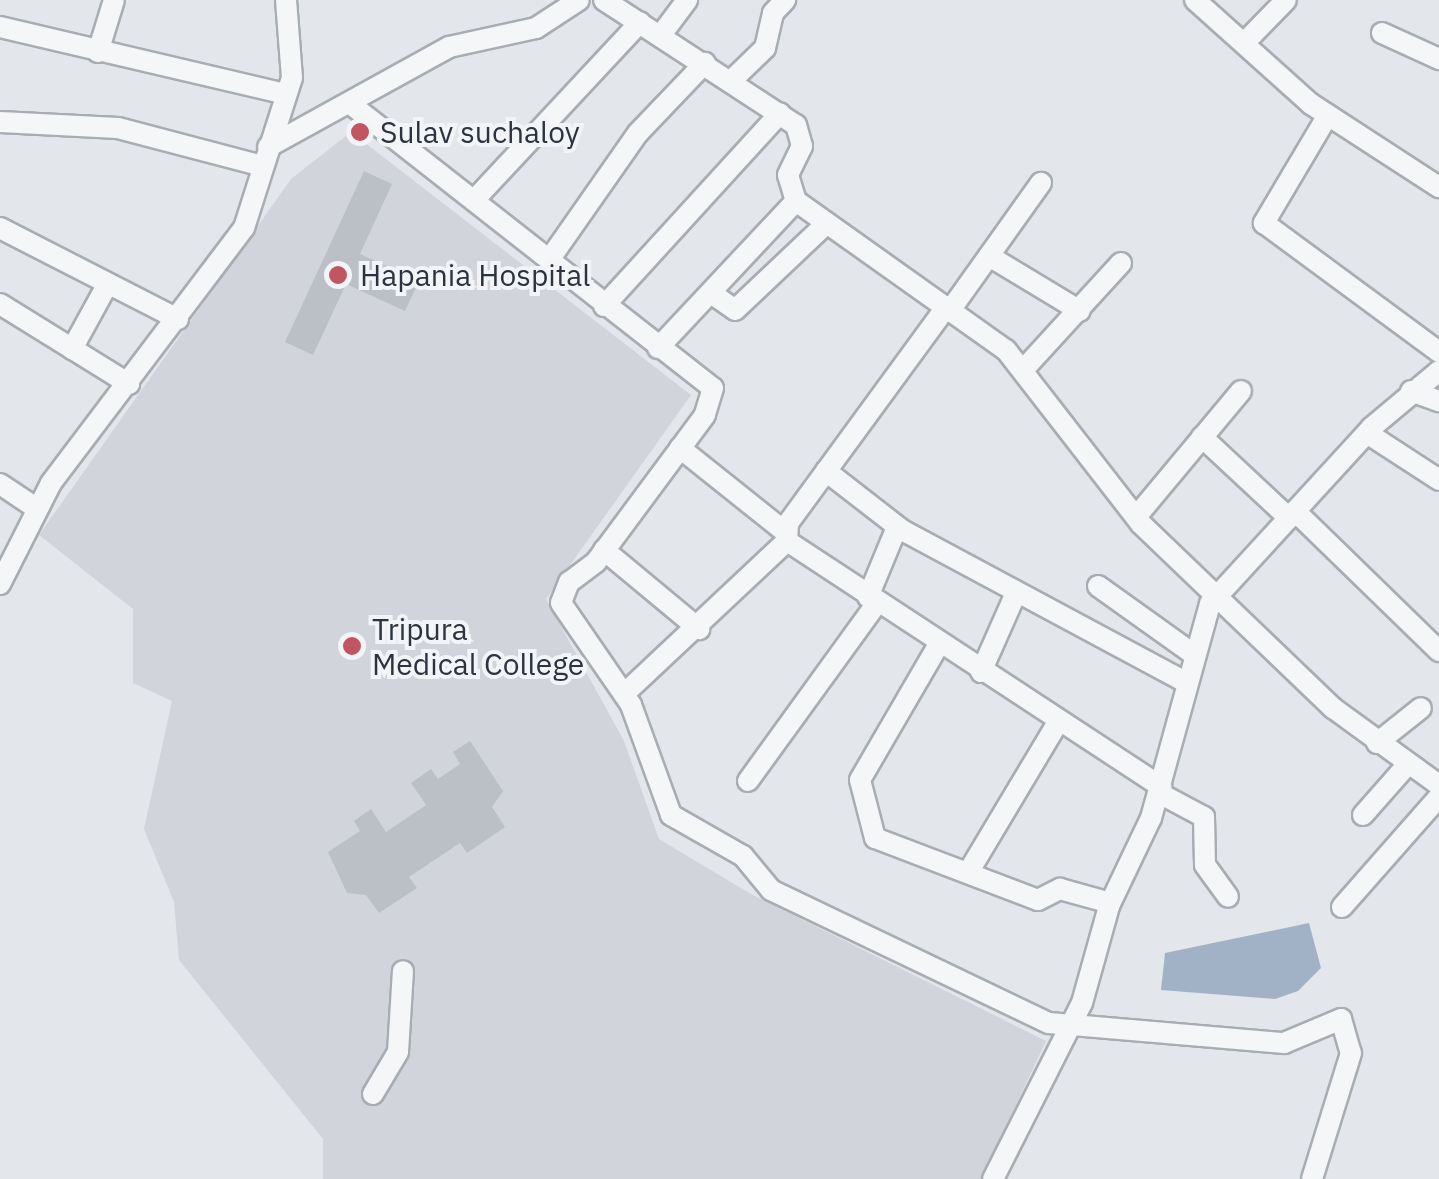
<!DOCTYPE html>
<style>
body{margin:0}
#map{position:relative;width:1439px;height:1179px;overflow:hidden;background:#e3e6ea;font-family:"IBM Plex Sans",sans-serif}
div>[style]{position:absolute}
.built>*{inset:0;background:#d1d5db}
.water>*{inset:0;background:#a2b2c6}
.building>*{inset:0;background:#bbbfc6}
.roads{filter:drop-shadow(2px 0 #a8adb4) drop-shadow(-2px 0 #a8adb4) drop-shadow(0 2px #a8adb4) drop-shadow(0 -2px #a8adb4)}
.minor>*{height:20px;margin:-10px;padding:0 10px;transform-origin:10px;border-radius:10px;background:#f5f6f8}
.dots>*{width:28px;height:28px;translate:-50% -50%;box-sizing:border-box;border:5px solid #f3f4f7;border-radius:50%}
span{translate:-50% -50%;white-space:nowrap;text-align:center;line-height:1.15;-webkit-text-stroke:8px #f3f4f7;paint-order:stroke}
.poi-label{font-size:30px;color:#2c3340}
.left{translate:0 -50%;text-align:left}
</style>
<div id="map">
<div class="built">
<i style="clip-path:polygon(351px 132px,691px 395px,546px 599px,624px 741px,659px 839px,751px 894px,1046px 1041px,981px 1179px,323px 1179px,323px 1139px,179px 960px,174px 902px,144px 829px,172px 701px,133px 683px,133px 609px,39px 535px,291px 179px)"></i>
</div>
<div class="water">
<i style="clip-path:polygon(1309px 923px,1321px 968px,1298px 991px,1275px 999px,1161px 990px,1165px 953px)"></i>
</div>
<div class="building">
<i style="clip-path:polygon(364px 171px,392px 184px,360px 254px,419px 281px,405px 311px,346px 284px,313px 355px,285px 342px)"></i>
<i style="clip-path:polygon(470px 741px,503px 791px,492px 807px,505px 827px,467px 853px,460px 843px,409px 877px,417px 888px,379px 913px,366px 895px,347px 893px,328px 852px,360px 831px,354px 821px,371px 809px,386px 832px,426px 805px,411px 783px,431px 769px,438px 779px,460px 764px,453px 752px)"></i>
</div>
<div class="roads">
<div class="minor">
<i style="left:604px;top:0;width:229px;rotate:33.1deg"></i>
<i style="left:796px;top:125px;width:22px;rotate:74deg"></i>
<i style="left:802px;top:146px;width:32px;rotate:116deg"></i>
<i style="left:788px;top:175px;width:27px;rotate:73deg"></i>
<i style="left:796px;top:201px;width:257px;rotate:35.4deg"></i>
<i style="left:1006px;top:350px;width:220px;rotate:52.2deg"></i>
<i style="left:1141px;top:524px;width:266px;rotate:43.8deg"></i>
<i style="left:1333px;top:708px;width:131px;rotate:36deg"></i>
<i style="left:1195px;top:0;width:156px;rotate:41.9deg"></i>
<i style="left:1311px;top:104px;width:153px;rotate:33deg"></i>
<i style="left:0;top:27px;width:294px;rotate:13.2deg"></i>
<i style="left:1382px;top:33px;width:63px;rotate:24.5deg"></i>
<i style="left:661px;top:35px;width:44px;rotate:-53.4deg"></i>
<i style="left:1246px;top:41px;width:57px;rotate:-45.7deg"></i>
<i style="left:98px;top:52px;width:54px;rotate:-72.9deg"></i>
<i style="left:732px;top:80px;width:46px;rotate:-44.1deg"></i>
<i style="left:765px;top:48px;width:36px;rotate:-77deg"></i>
<i style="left:773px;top:13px;width:18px;rotate:-47deg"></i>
<i style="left:353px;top:106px;width:457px;rotate:38.1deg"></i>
<i style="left:713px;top:388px;width:28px;rotate:107deg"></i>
<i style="left:705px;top:415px;width:183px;rotate:126.6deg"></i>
<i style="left:596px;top:562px;width:34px;rotate:143deg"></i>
<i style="left:569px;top:582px;width:22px;rotate:111deg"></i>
<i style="left:561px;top:603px;width:124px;rotate:55.5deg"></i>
<i style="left:631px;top:705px;width:117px;rotate:70deg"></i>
<i style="left:671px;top:815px;width:83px;rotate:29.7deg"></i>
<i style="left:743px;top:856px;width:44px;rotate:50.5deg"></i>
<i style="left:771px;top:890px;width:308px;rotate:25.6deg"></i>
<i style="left:1049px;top:1023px;width:236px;rotate:4.9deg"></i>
<i style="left:1284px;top:1043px;width:62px;rotate:-22.8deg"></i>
<i style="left:1341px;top:1019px;width:35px;rotate:74deg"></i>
<i style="left:1351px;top:1053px;width:132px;rotate:107.2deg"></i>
<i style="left:1328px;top:115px;width:126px;rotate:120.7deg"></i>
<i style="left:1264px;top:223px;width:217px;rotate:36.4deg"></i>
<i style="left:0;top:122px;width:118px;rotate:2.9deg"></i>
<i style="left:118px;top:128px;width:150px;rotate:14.7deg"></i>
<i style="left:268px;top:147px;width:207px;rotate:-28.9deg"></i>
<i style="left:449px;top:47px;width:89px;rotate:-12.3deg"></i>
<i style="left:536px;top:28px;width:51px;rotate:-33.1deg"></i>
<i style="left:477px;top:197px;width:239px;rotate:-47deg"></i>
<i style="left:0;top:228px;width:200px;rotate:27.1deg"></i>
<i style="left:989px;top:256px;width:106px;rotate:31.1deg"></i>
<i style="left:549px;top:260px;width:155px;rotate:-55deg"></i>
<i style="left:638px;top:133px;width:97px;rotate:-46.3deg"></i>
<i style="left:711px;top:293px;width:29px;rotate:35deg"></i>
<i style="left:735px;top:310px;width:124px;rotate:-43.4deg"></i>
<i style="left:0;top:304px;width:152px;rotate:31.8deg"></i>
<i style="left:604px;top:306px;width:261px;rotate:-47.6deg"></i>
<i style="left:947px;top:306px;width:269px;rotate:126.2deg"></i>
<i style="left:788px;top:523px;width:18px;rotate:93deg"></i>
<i style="left:787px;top:541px;width:448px;rotate:33.3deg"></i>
<i style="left:951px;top:309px;width:155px;rotate:-54.5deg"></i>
<i style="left:658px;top:348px;width:202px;rotate:-46.8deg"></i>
<i style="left:72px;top:349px;width:73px;rotate:-61.3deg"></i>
<i style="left:1023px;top:370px;width:145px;rotate:-47.5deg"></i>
<i style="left:1411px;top:391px;width:30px;rotate:20deg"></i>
<i style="left:1367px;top:433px;width:86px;rotate:33.1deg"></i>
<i style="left:1202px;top:437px;width:119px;rotate:43deg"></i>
<i style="left:680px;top:448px;width:133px;rotate:38.6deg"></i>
<i style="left:826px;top:471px;width:96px;rotate:37.8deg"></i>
<i style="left:902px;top:530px;width:321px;rotate:28.2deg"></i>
<i style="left:0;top:484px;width:43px;rotate:33.7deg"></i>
<i style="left:1295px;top:511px;width:201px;rotate:44.2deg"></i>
<i style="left:1136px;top:517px;width:164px;rotate:-50.2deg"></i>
<i style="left:604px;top:550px;width:124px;rotate:39.7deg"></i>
<i style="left:0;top:584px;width:113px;rotate:-63.2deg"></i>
<i style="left:51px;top:483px;width:320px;rotate:-52.9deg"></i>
<i style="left:244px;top:228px;width:157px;rotate:-72.3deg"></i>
<i style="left:292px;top:78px;width:78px;rotate:-94.4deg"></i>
<i style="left:1098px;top:586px;width:115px;rotate:35.5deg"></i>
<i style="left:868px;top:597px;width:76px;rotate:-67.5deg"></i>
<i style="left:939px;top:644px;width:157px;rotate:120.2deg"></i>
<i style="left:860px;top:780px;width:60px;rotate:75.5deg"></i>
<i style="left:875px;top:838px;width:174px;rotate:20.8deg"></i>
<i style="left:1038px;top:900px;width:25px;rotate:-27deg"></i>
<i style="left:1060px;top:889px;width:52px;rotate:15.6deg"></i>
<i style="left:981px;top:672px;width:86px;rotate:-66.1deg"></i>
<i style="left:624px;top:694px;width:224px;rotate:-43.2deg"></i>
<i style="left:1377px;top:743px;width:56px;rotate:-38.5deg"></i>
<i style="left:748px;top:781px;width:220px;rotate:-54.1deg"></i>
<i style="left:1159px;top:793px;width:51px;rotate:28.1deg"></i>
<i style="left:1204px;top:817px;width:48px;rotate:88.8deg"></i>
<i style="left:1205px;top:865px;width:39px;rotate:54deg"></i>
<i style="left:1363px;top:815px;width:68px;rotate:-48.6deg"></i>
<i style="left:969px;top:871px;width:174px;rotate:-59.1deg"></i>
<i style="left:1342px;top:907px;width:147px;rotate:-48.6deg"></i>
<i style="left:373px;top:1094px;width:49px;rotate:-59.2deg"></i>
<i style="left:398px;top:1052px;width:81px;rotate:-86.5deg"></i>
<i style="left:993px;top:1179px;width:197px;rotate:-63.2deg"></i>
<i style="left:1082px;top:1003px;width:101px;rotate:-74.4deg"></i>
<i style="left:1109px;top:906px;width:98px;rotate:-64.5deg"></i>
<i style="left:1151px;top:818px;width:222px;rotate:-74.6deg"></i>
<i style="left:1210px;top:604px;width:239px;rotate:-47.5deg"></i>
<i style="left:1371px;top:428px;width:89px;rotate:-40deg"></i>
</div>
</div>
<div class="dots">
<i style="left:360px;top:132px;background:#c25562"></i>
<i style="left:338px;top:275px;background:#c25562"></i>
<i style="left:352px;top:646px;background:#c25562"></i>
</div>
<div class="poi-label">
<span class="left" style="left:380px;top:132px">Sulav suchaloy</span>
<span class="left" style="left:360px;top:275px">Hapania Hospital</span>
<span class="left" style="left:372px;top:646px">Tripura<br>Medical College</span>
</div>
</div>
